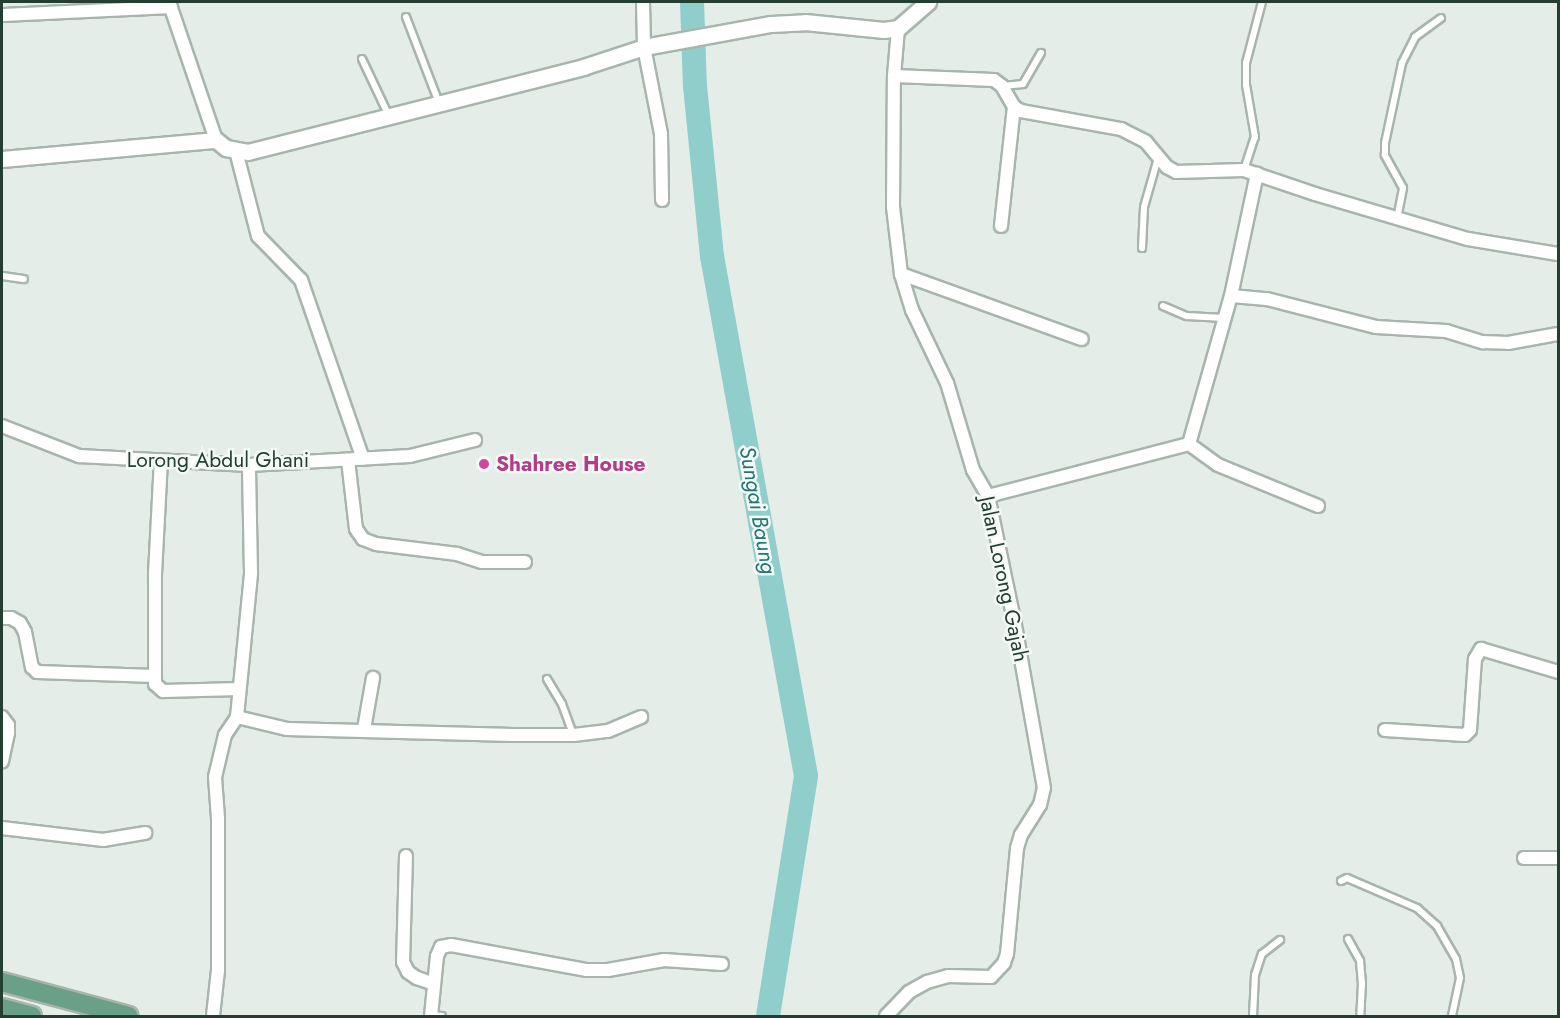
<!DOCTYPE html>
<style>
body{margin:0}
#map{position:relative;width:1560px;height:1018px;overflow:hidden;background:#e4ede7;font-family:Jost,sans-serif}
div>[style]{position:absolute}
.river>*{height:24px;margin:-12px;padding:0 12px;transform-origin:12px;border-radius:12px;background:#90cecc}
.roads{filter:drop-shadow(2px 0 #a7b5ad) drop-shadow(-2px 0 #a7b5ad) drop-shadow(0 2px #a7b5ad) drop-shadow(0 -2px #a7b5ad)}
.service>*{height:6px;margin:-3px;padding:0 3px;transform-origin:3px;border-radius:3px;background:#fff}
.minor>*{height:12px;margin:-6px;padding:0 6px;transform-origin:6px;border-radius:6px;background:#fff}
.tertiary>*{height:15px;margin:-7.5px;padding:0 7.5px;transform-origin:7.5px;border-radius:7.5px;background:#fff}
.primary>*{height:18px;margin:-9px;padding:0 9px;transform-origin:9px;border-radius:9px;background:#6ba088}
.dots>*{width:16px;height:16px;translate:-50% -50%;box-sizing:border-box;border:3px solid #f5f9f6;border-radius:50%}
span{translate:-50% -50%;white-space:nowrap;text-align:center;line-height:1.15;-webkit-text-stroke:5px #f5f9f6;paint-order:stroke}
.street-label{font-size:21px;color:#243e32}
.hotel-label{font-size:21px;color:#b23c85;font-weight:700}
.left{translate:0 -50%;text-align:left}
.water-label{font-size:22px;color:#227674;font-style:italic}
.frame{position:absolute;inset:0;border:3px solid #243e32;pointer-events:none}
</style>
<div id="map">
<div class="river">
<i style="left:692px;top:2px;width:84px;rotate:88deg"></i>
<i style="left:695px;top:86px;width:171px;rotate:84.3deg"></i>
<i style="left:712px;top:256px;width:528px;rotate:79.75deg"></i>
<i style="left:806px;top:776px;width:243px;rotate:99deg"></i>
</div>
<div class="roads">
<div class="service">
<i style="left:406px;top:17px;width:92px;rotate:69deg"></i>
<i style="left:362px;top:59px;width:63px;rotate:64.7deg"></i>
<i style="left:1003px;top:86px;width:20px;rotate:-6deg"></i>
<i style="left:1023px;top:84px;width:36px;rotate:-60deg"></i>
<i style="left:1244px;top:170px;width:35px;rotate:-72deg"></i>
<i style="left:1255px;top:137px;width:53px;rotate:-99.8deg"></i>
<i style="left:1246px;top:85px;width:22px;rotate:-90deg"></i>
<i style="left:1246px;top:63px;width:63px;rotate:-75.3deg"></i>
<i style="left:1397px;top:219px;width:32px;rotate:-79deg"></i>
<i style="left:1403px;top:188px;width:38px;rotate:-119deg"></i>
<i style="left:1385px;top:155px;width:12px;rotate:-90deg"></i>
<i style="left:1385px;top:143px;width:82px;rotate:-78deg"></i>
<i style="left:1402px;top:63px;width:29px;rotate:-63deg"></i>
<i style="left:1415px;top:37px;width:32px;rotate:-36deg"></i>
<i style="left:1142px;top:248px;width:41px;rotate:-87.2deg"></i>
<i style="left:1144px;top:207px;width:51px;rotate:-74.1deg"></i>
<i style="left:2px;top:276px;width:22px;rotate:8deg"></i>
<i style="left:1163px;top:306px;width:26px;rotate:23deg"></i>
<i style="left:1187px;top:316px;width:37px;rotate:3deg"></i>
<i style="left:547px;top:679px;width:29px;rotate:59deg"></i>
<i style="left:562px;top:704px;width:32px;rotate:70deg"></i>
<i style="left:1341px;top:881px;width:7px;rotate:-27deg"></i>
<i style="left:1347px;top:878px;width:76px;rotate:23.2deg"></i>
<i style="left:1417px;top:908px;width:27px;rotate:42deg"></i>
<i style="left:1437px;top:926px;width:38px;rotate:60deg"></i>
<i style="left:1456px;top:959px;width:19px;rotate:78deg"></i>
<i style="left:1460px;top:978px;width:39px;rotate:102deg"></i>
<i style="left:1348px;top:939px;width:25px;rotate:61deg"></i>
<i style="left:1360px;top:961px;width:22px;rotate:85deg"></i>
<i style="left:1362px;top:983px;width:33px;rotate:93deg"></i>
<i style="left:431px;top:1015px;width:11px;rotate:5deg"></i>
<i style="left:1253px;top:1016px;width:41px;rotate:-87.2deg"></i>
<i style="left:1255px;top:975px;width:22px;rotate:-72deg"></i>
<i style="left:1262px;top:954px;width:23px;rotate:-38deg"></i>
</div>
<div class="minor">
<i style="left:169px;top:2px;width:146px;rotate:71.2deg"></i>
<i style="left:643px;top:2px;width:45px;rotate:88.7deg"></i>
<i style="left:644px;top:47px;width:89px;rotate:78.9deg"></i>
<i style="left:661px;top:134px;width:66px;rotate:89.1deg"></i>
<i style="left:2px;top:15px;width:169px;rotate:-2.7deg"></i>
<i style="left:894px;top:76px;width:100px;rotate:2.3deg"></i>
<i style="left:994px;top:80px;width:10px;rotate:37deg"></i>
<i style="left:1002px;top:86px;width:24px;rotate:60deg"></i>
<i style="left:1014px;top:107px;width:8px;rotate:30deg"></i>
<i style="left:1021px;top:111px;width:102px;rotate:10.2deg"></i>
<i style="left:1121px;top:129px;width:28px;rotate:27deg"></i>
<i style="left:1146px;top:142px;width:33px;rotate:50deg"></i>
<i style="left:1167px;top:167px;width:10px;rotate:29deg"></i>
<i style="left:1176px;top:172px;width:68px;rotate:-1.7deg"></i>
<i style="left:1244px;top:170px;width:75px;rotate:18.7deg"></i>
<i style="left:1315px;top:194px;width:159px;rotate:16.4deg"></i>
<i style="left:1468px;top:239px;width:91px;rotate:9.5deg"></i>
<i style="left:236px;top:151px;width:88px;rotate:75.5deg"></i>
<i style="left:258px;top:236px;width:62px;rotate:45.7deg"></i>
<i style="left:301px;top:280px;width:189px;rotate:70.9deg"></i>
<i style="left:1001px;top:226px;width:120px;rotate:-83.8deg"></i>
<i style="left:901px;top:274px;width:192px;rotate:19.8deg"></i>
<i style="left:1231px;top:296px;width:125px;rotate:-78deg"></i>
<i style="left:2px;top:426px;width:83px;rotate:21.3deg"></i>
<i style="left:79px;top:456px;width:170px;rotate:3deg"></i>
<i style="left:249px;top:465px;width:161px;rotate:-3.2deg"></i>
<i style="left:410px;top:456px;width:67px;rotate:-13.8deg"></i>
<i style="left:348px;top:460px;width:69px;rotate:83.4deg"></i>
<i style="left:356px;top:529px;width:12px;rotate:55deg"></i>
<i style="left:363px;top:539px;width:14px;rotate:21deg"></i>
<i style="left:376px;top:544px;width:82px;rotate:7deg"></i>
<i style="left:457px;top:554px;width:26px;rotate:18deg"></i>
<i style="left:482px;top:562px;width:43px"></i>
<i style="left:988px;top:496px;width:208px;rotate:-14.5deg"></i>
<i style="left:1318px;top:506px;width:108px;rotate:-157.7deg"></i>
<i style="left:1218px;top:465px;width:36px;rotate:-144deg"></i>
<i style="left:1189px;top:444px;width:154px;rotate:-74.2deg"></i>
<i style="left:1231px;top:296px;width:36px;rotate:5deg"></i>
<i style="left:1267px;top:299px;width:113px;rotate:14.4deg"></i>
<i style="left:1376px;top:327px;width:70px;rotate:3.3deg"></i>
<i style="left:1446px;top:331px;width:39px;rotate:17deg"></i>
<i style="left:1483px;top:342px;width:25px;rotate:2deg"></i>
<i style="left:1508px;top:343px;width:51px;rotate:-10.2deg"></i>
<i style="left:2px;top:618px;width:9px"></i>
<i style="left:11px;top:618px;width:10px;rotate:29deg"></i>
<i style="left:20px;top:623px;width:10px;rotate:61deg"></i>
<i style="left:25px;top:632px;width:36px;rotate:79deg"></i>
<i style="left:32px;top:667px;width:7px;rotate:45deg"></i>
<i style="left:37px;top:672px;width:118px;rotate:1.9deg"></i>
<i style="left:155px;top:676px;width:8px;rotate:90deg"></i>
<i style="left:155px;top:684px;width:11px;rotate:41deg"></i>
<i style="left:163px;top:691px;width:76px;rotate:-1.5deg"></i>
<i style="left:155px;top:676px;width:102px;rotate:-90deg"></i>
<i style="left:155px;top:574px;width:114px;rotate:-87deg"></i>
<i style="left:2px;top:717px;width:10px;rotate:53deg"></i>
<i style="left:8px;top:725px;width:8px;rotate:90deg"></i>
<i style="left:8px;top:733px;width:29px;rotate:102deg"></i>
<i style="left:237px;top:717px;width:51px;rotate:13.5deg"></i>
<i style="left:287px;top:729px;width:226px;rotate:1.5deg"></i>
<i style="left:513px;top:735px;width:61px"></i>
<i style="left:574px;top:735px;width:34px;rotate:-7deg"></i>
<i style="left:608px;top:731px;width:36px;rotate:-23deg"></i>
<i style="left:364px;top:729px;width:52px;rotate:-80deg"></i>
<i style="left:1385px;top:730px;width:80px;rotate:3.6deg"></i>
<i style="left:1465px;top:735px;width:7px;rotate:-45deg"></i>
<i style="left:1470px;top:730px;width:71px;rotate:-86deg"></i>
<i style="left:1475px;top:659px;width:12px;rotate:-59deg"></i>
<i style="left:1481px;top:649px;width:80px;rotate:16.6deg"></i>
<i style="left:2px;top:828px;width:102px;rotate:6.8deg"></i>
<i style="left:103px;top:840px;width:43px;rotate:-9.5deg"></i>
<i style="left:406px;top:856px;width:106px;rotate:91.6deg"></i>
<i style="left:403px;top:962px;width:11px;rotate:63deg"></i>
<i style="left:408px;top:972px;width:11px;rotate:34deg"></i>
<i style="left:417px;top:978px;width:18px;rotate:19deg"></i>
<i style="left:1524px;top:858px;width:34px"></i>
<i style="left:213px;top:1016px;width:46px;rotate:-83.8deg"></i>
<i style="left:218px;top:970px;width:152px;rotate:-90deg"></i>
<i style="left:218px;top:818px;width:41px;rotate:-94.2deg"></i>
<i style="left:215px;top:777px;width:43px;rotate:-76.6deg"></i>
<i style="left:225px;top:735px;width:22px;rotate:-56deg"></i>
<i style="left:237px;top:717px;width:145px;rotate:-84.4deg"></i>
<i style="left:251px;top:573px;width:108px;rotate:-91.1deg"></i>
<i style="left:431px;top:1016px;width:60px;rotate:-84.3deg"></i>
<i style="left:437px;top:956px;width:10px;rotate:-66deg"></i>
<i style="left:441px;top:947px;width:10px;rotate:-11deg"></i>
<i style="left:451px;top:945px;width:137px;rotate:10.5deg"></i>
<i style="left:586px;top:970px;width:22px"></i>
<i style="left:608px;top:970px;width:57px;rotate:-10.1deg"></i>
<i style="left:664px;top:960px;width:58px;rotate:3.9deg"></i>
<i style="left:886px;top:1016px;width:33px;rotate:-46deg"></i>
<i style="left:909px;top:992px;width:21px;rotate:-29deg"></i>
<i style="left:927px;top:982px;width:22px;rotate:-16deg"></i>
<i style="left:948px;top:976px;width:43px;rotate:1.3deg"></i>
<i style="left:991px;top:977px;width:19px;rotate:-47deg"></i>
<i style="left:1004px;top:963px;width:9px;rotate:-72deg"></i>
<i style="left:1007px;top:954px;width:106px;rotate:-84.6deg"></i>
<i style="left:1017px;top:848px;width:14px;rotate:-73deg"></i>
<i style="left:1021px;top:835px;width:36px;rotate:-58deg"></i>
<i style="left:1040px;top:805px;width:17px;rotate:-77deg"></i>
<i style="left:1044px;top:788px;width:171px;rotate:-100.1deg"></i>
<i style="left:1014px;top:620px;width:127px;rotate:-101.8deg"></i>
<i style="left:988px;top:496px;width:30px;rotate:-120deg"></i>
<i style="left:973px;top:470px;width:91px;rotate:-106.6deg"></i>
<i style="left:947px;top:383px;width:81px;rotate:-115.6deg"></i>
<i style="left:912px;top:310px;width:38px;rotate:-107deg"></i>
<i style="left:901px;top:274px;width:67px;rotate:-96.8deg"></i>
<i style="left:893px;top:207px;width:131px;rotate:-89.6deg"></i>
<i style="left:894px;top:76px;width:48px;rotate:-85.2deg"></i>
</div>
<div class="tertiary">
<i style="left:2px;top:159px;width:215px;rotate:-5.1deg"></i>
<i style="left:216px;top:140px;width:13px;rotate:39deg"></i>
<i style="left:226px;top:148px;width:22px;rotate:10deg"></i>
<i style="left:248px;top:152px;width:346px;rotate:-14.2deg"></i>
<i style="left:583px;top:67px;width:64px;rotate:-18.2deg"></i>
<i style="left:644px;top:47px;width:129px;rotate:-10.3deg"></i>
<i style="left:771px;top:24px;width:34px;rotate:-3deg"></i>
<i style="left:805px;top:22px;width:79px;rotate:5.8deg"></i>
<i style="left:884px;top:30px;width:14px;rotate:-8deg"></i>
<i style="left:898px;top:28px;width:40px;rotate:-41deg"></i>
</div>
<div class="primary">
<i style="left:2px;top:982px;width:131px;rotate:15deg"></i>
<i style="left:2px;top:1008px;width:31px;rotate:15deg"></i>
</div>
</div>
<div class="dots">
<i style="left:484px;top:464px;background:#d1479c"></i>
</div>
<div class="street-label">
<span style="left:218px;top:460px">Lorong Abdul Ghani</span>
<span style="left:1004px;top:579px;rotate:78deg">Jalan Lorong Gajah</span>
</div>
<div class="hotel-label">
<span class="left" style="left:496px;top:464px">Shahree House</span>
</div>
<div class="water-label">
<span style="left:758px;top:510px;rotate:80deg">Sungai Baung</span>
</div>
<div class="frame"></div>
</div>
